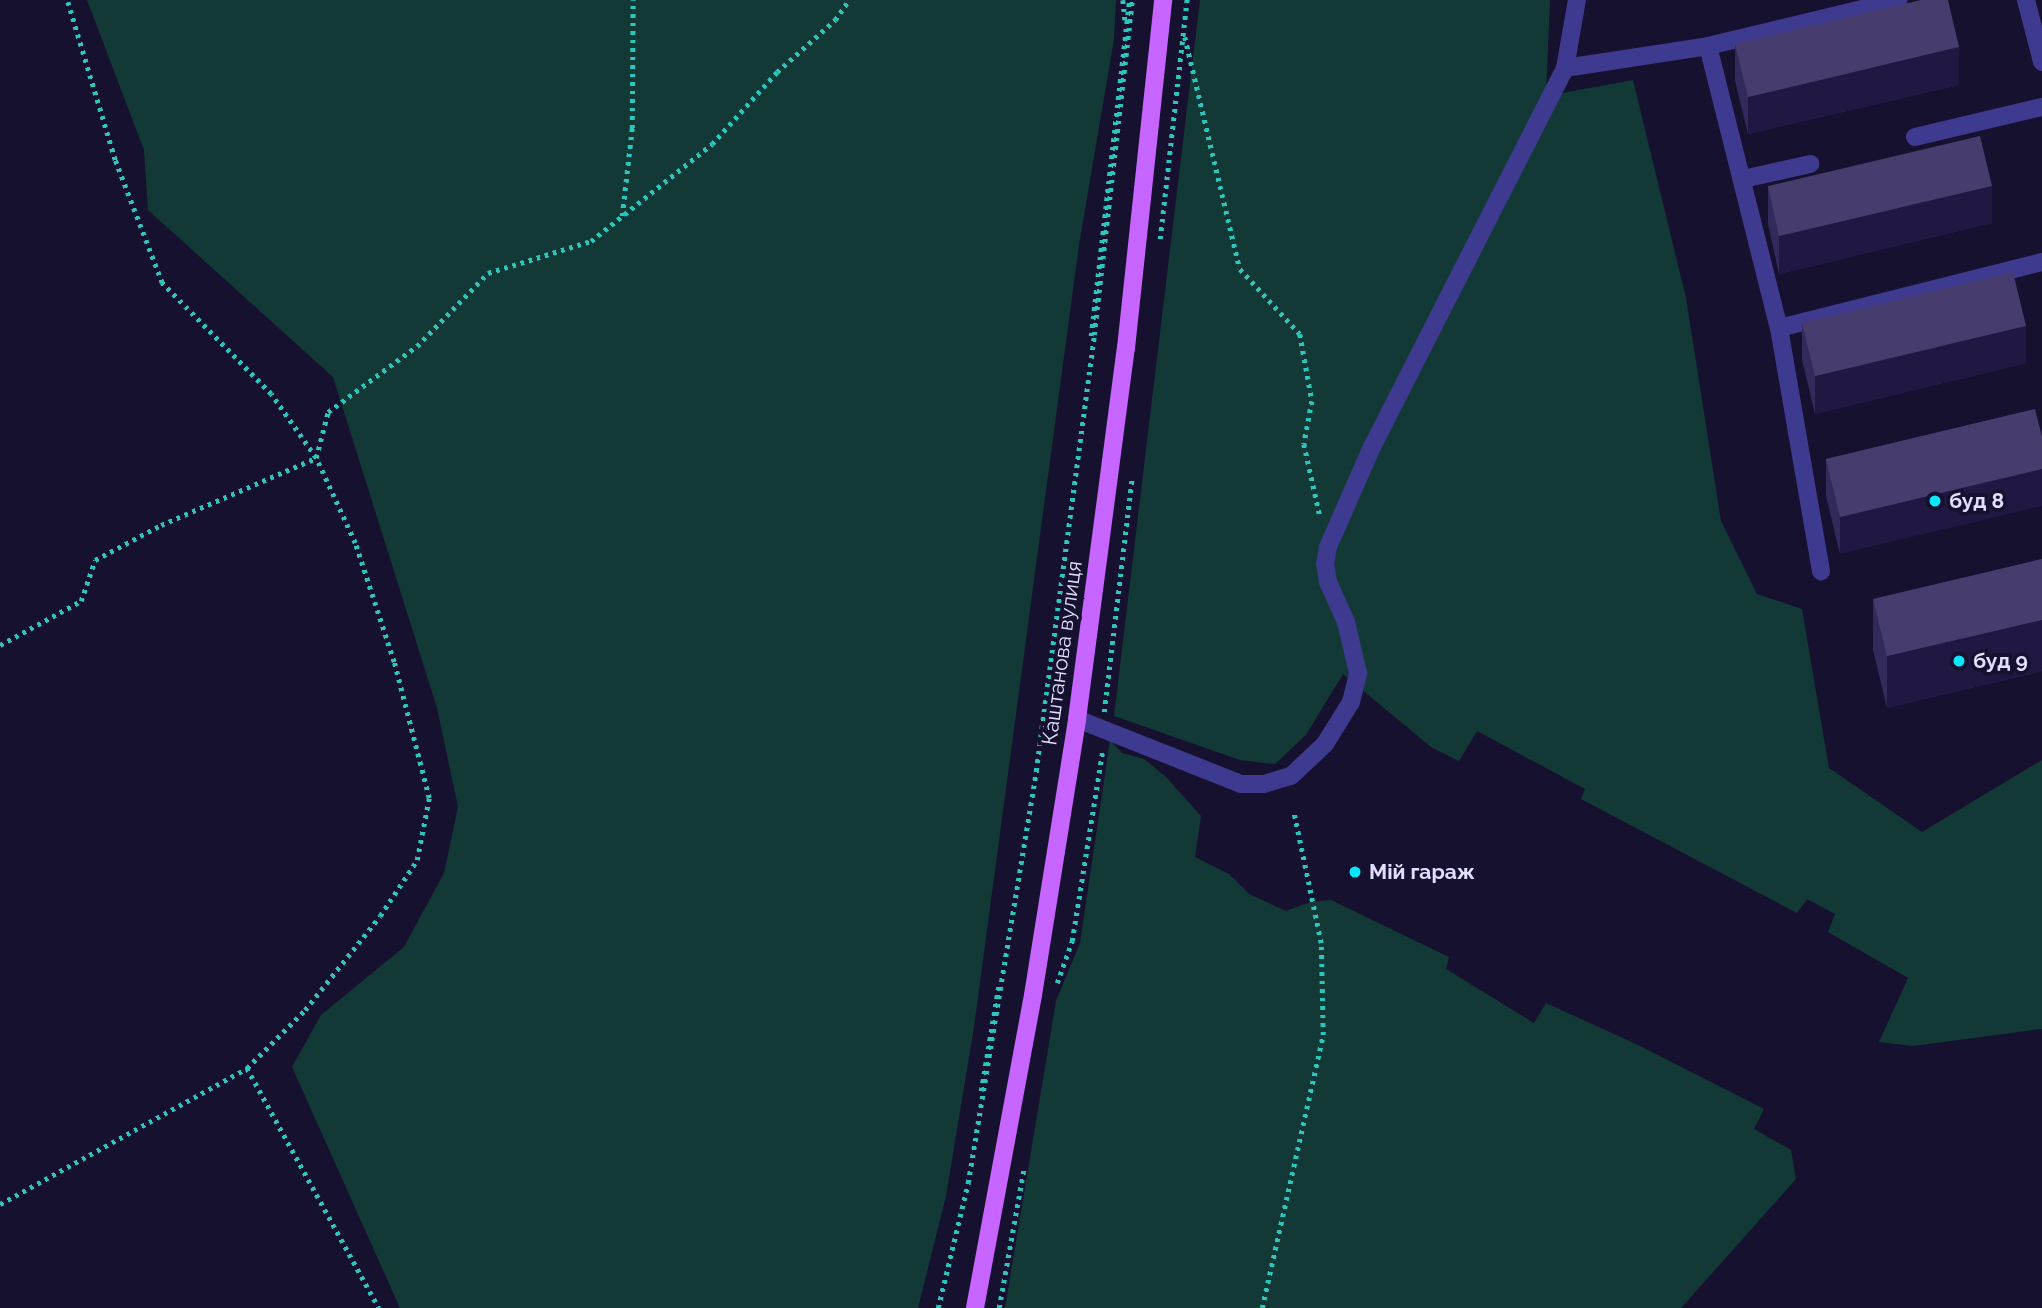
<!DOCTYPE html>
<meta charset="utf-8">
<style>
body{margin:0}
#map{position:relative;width:2042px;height:1308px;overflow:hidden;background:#16112e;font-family:Raleway,sans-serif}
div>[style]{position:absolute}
.green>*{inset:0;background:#133937}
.path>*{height:4.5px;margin-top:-2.25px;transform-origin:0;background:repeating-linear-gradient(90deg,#2bc6bd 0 3.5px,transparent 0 8.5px)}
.minor>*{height:18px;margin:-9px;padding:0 9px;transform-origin:9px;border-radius:9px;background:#3d3a8f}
.major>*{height:18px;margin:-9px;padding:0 9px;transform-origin:9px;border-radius:9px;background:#c665ff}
.wall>*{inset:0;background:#332a5c}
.shaded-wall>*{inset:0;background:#201842}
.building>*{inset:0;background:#463d6e}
.dots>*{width:19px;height:19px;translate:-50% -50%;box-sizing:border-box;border:4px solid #16112e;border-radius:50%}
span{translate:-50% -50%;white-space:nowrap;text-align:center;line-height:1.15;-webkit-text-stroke:7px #16112e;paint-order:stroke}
.poi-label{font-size:21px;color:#e2deff;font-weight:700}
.left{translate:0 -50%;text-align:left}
.street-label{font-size:21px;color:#e2deff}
</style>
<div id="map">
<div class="green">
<i style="clip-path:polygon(87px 0,1116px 0,1114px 39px,1079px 245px,974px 1027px,946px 1196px,918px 1308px,400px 1308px,292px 1067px,321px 1015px,404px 947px,444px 873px,458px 807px,437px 708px,333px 377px,148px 210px,144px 150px)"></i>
<i style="clip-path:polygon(1200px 0,1550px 0,1546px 96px,1633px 80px,1686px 298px,1721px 521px,1757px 594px,1802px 609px,1829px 768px,1922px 832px,2042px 760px,2042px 1029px,1913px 1046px,1879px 1042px,1908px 978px,1828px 932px,1835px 914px,1807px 899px,1797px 913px,1581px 799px,1585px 789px,1477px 731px,1459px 761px,1431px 747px,1343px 674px,1306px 735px,1275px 764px,1240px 760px,1114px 716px)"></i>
<i style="clip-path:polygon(1110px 740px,1122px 753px,1144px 759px,1166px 777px,1201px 816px,1195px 857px,1229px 874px,1249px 894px,1286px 911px,1311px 902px,1331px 900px,1449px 957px,1446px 969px,1534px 1023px,1546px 1003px,1638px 1045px,1764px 1109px,1754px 1129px,1791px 1150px,1796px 1179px,1681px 1308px,1005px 1308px,1056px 1001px,1080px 943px)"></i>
</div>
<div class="path">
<i style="left:1123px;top:0;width:20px;rotate:84deg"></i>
<i style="left:1185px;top:37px;width:238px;rotate:76.7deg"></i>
<i style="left:1240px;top:269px;width:88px;rotate:47.3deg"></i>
<i style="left:1300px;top:334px;width:68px;rotate:79.8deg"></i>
<i style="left:1312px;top:401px;width:44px;rotate:100.5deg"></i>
<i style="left:1304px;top:444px;width:74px;rotate:77.5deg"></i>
<i style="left:622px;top:216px;width:89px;rotate:-83.5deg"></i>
<i style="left:632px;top:128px;width:128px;rotate:-89.6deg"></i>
<i style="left:1160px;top:239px;width:241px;rotate:-83.6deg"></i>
<i style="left:1091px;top:336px;width:338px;rotate:-83.5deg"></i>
<i style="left:0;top:645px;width:92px;rotate:-28.5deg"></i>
<i style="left:81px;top:601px;width:43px;rotate:-71.1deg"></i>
<i style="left:95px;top:560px;width:75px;rotate:-27.9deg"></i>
<i style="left:161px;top:525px;width:169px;rotate:-23.4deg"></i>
<i style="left:316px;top:458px;width:48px;rotate:-75.4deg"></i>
<i style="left:328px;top:412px;width:111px;rotate:-36.6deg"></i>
<i style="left:417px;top:346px;width:102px;rotate:-45.8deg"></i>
<i style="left:488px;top:273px;width:108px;rotate:-17.3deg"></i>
<i style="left:591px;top:241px;width:155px;rotate:-38.7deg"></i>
<i style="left:712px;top:144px;width:97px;rotate:-47.9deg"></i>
<i style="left:777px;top:72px;width:78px;rotate:-41.9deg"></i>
<i style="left:835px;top:20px;width:24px;rotate:-55deg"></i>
<i style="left:1104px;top:712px;width:237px;rotate:-83.2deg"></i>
<i style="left:1057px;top:983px;width:45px;rotate:-70.3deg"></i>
<i style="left:1072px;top:941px;width:195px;rotate:-80.9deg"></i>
<i style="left:247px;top:1068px;width:274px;rotate:61.2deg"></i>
<i style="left:981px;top:1091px;width:109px;rotate:-80.5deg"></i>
<i style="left:0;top:1204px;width:282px;rotate:-28.8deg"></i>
<i style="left:247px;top:1068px;width:82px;rotate:-45deg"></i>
<i style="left:305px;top:1010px;width:120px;rotate:-51.4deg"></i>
<i style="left:380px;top:916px;width:67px;rotate:-56.5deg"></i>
<i style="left:417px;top:860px;width:63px;rotate:-79deg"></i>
<i style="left:429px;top:798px;width:140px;rotate:-104.4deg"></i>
<i style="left:394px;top:662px;width:125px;rotate:-108.1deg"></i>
<i style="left:355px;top:543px;width:94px;rotate:-114.6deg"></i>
<i style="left:316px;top:458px;width:78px;rotate:-125.1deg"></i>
<i style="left:271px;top:394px;width:156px;rotate:-134.5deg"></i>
<i style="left:162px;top:283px;width:132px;rotate:-110.9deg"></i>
<i style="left:115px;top:160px;width:167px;rotate:-106.7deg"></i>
<i style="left:938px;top:1308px;width:129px;rotate:-76.5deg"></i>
<i style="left:968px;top:1183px;width:418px;rotate:-80.6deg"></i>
<i style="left:1036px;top:771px;width:440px;rotate:-82.4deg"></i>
<i style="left:1094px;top:335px;width:337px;rotate:-83.5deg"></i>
<i style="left:999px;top:1308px;width:143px;rotate:-79.9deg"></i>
<i style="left:1262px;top:1308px;width:280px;rotate:-77.4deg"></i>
<i style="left:1323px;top:1035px;width:92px;rotate:-91.2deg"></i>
<i style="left:1321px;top:943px;width:132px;rotate:-101.8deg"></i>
</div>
<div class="minor">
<i style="left:2026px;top:0;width:64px;rotate:75.5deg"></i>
<i style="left:1708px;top:46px;width:291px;rotate:75.9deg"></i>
<i style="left:1779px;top:328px;width:247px;rotate:80.2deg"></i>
<i style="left:1565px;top:68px;width:145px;rotate:-8.7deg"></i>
<i style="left:1708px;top:46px;width:196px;rotate:-13.5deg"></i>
<i style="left:1915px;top:137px;width:130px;rotate:-13.3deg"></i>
<i style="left:1743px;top:179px;width:69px;rotate:-12.6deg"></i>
<i style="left:1779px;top:328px;width:271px;rotate:-14.1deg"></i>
<i style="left:1077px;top:719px;width:176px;rotate:21.6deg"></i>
<i style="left:1241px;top:784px;width:23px"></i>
<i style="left:1264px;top:784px;width:28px;rotate:-17deg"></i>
<i style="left:1291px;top:776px;width:47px;rotate:-43.3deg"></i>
<i style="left:1325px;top:744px;width:49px;rotate:-58.2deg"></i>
<i style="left:1351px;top:702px;width:30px;rotate:-76deg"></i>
<i style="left:1358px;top:673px;width:52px;rotate:-103.2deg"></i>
<i style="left:1346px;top:622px;width:44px;rotate:-114.2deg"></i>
<i style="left:1328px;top:582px;width:18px;rotate:-99deg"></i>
<i style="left:1325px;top:564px;width:17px;rotate:-80deg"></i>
<i style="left:1328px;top:547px;width:109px;rotate:-66.3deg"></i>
<i style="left:1372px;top:447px;width:425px;rotate:-63deg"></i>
<i style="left:1565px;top:68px;width:69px;rotate:-80deg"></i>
</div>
<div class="major">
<i style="left:975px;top:1308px;width:318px;rotate:-79.5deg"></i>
<i style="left:1033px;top:995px;width:279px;rotate:-80.9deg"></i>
<i style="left:1077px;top:719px;width:374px;rotate:-82.5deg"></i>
<i style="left:1126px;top:348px;width:350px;rotate:-83.9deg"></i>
</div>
<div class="wall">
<i style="clip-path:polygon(1735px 44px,1959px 85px,1748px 134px,1735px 81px)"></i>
<i style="clip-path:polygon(1768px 186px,1992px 223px,1779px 274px,1768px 224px)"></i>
<i style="clip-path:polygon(1802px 323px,2026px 363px,1815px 414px,1802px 360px)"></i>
<i style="clip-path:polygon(2035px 409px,1840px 554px,1826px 496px,1826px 459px)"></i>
<i style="clip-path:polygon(2042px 559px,2042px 671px,1887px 708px,1873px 650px,1873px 599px)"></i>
</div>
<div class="shaded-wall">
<i style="clip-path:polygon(1959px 47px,1959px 85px,1748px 134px,1748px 97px)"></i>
<i style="clip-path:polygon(1992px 186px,1992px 223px,1779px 274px,1779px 236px)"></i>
<i style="clip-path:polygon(2026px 326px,2026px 363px,1815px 414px,1815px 376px)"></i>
<i style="clip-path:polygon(2042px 469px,2042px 506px,1840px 554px,1840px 517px)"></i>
<i style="clip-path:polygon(2042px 620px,2042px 671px,1887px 708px,1887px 656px)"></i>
</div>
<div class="building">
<i style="clip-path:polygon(1921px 0,1948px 0,1959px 47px,1748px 97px,1735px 44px)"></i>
<i style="clip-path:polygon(1980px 136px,1992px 186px,1779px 236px,1768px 186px)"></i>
<i style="clip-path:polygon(2013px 272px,2026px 326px,1815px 376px,1802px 323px)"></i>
<i style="clip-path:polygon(2035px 409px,2042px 437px,2042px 469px,1840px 517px,1826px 459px)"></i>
<i style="clip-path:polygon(2042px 559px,2042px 620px,1887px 656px,1873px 599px)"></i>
</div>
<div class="dots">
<i style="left:1935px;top:501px;background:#0ae6ff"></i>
<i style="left:1959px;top:661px;background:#0ae6ff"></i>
<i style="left:1355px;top:872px;background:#0ae6ff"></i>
</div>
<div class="poi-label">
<span class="left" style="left:1949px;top:501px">буд 8</span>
<span class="left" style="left:1973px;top:661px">буд 9</span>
<span class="left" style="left:1369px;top:872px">Мій гараж</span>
</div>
<div class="street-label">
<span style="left:1062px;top:653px;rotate:-82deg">Каштанова вулиця</span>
</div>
</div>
